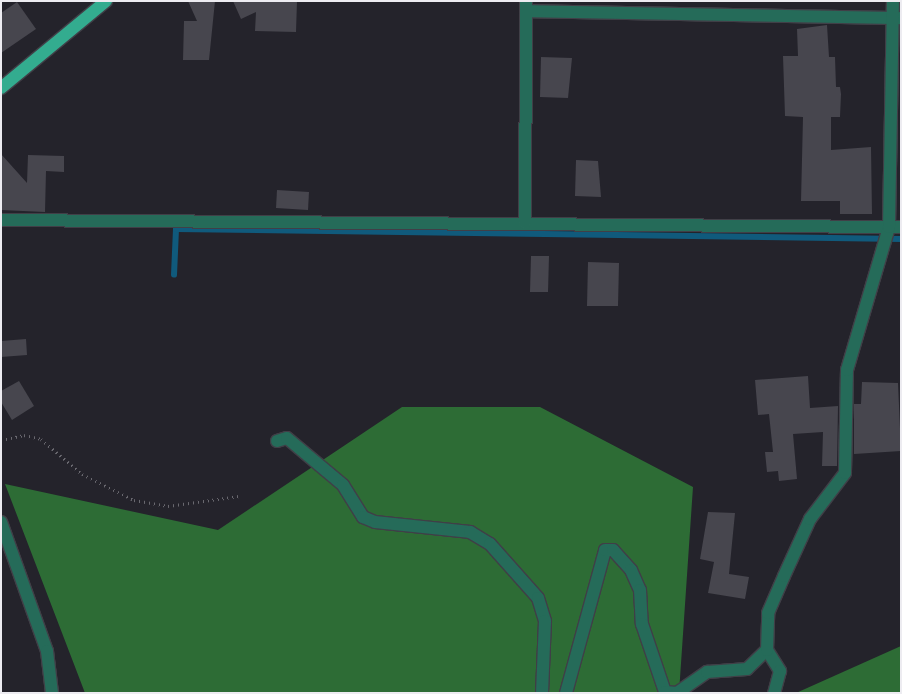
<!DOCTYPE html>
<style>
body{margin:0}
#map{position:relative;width:902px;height:694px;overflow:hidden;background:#24232b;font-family:"Asap Condensed",sans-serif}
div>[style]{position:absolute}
.forest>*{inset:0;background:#2d6c35}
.stream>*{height:5.5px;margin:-2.75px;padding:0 2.75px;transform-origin:2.75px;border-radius:2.75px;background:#105a7c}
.building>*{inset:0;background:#47464e}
.path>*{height:3px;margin-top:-1.5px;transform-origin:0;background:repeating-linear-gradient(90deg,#69686f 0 1px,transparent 0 5px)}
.roads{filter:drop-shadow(1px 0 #403f47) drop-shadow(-1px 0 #403f47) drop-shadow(0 1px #403f47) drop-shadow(0 -1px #403f47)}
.street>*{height:12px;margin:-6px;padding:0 6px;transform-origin:6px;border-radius:6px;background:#256b59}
.primary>*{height:12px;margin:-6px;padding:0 6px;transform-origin:6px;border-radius:6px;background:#33ac8f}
span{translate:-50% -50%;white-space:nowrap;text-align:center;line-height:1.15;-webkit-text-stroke:4.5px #0e0d10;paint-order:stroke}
.frame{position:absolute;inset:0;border:2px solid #edecf1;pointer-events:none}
</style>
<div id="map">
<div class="forest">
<i style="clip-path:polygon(402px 407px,540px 407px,693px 487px,679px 693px,85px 693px,5px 484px,218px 530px)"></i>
<i style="clip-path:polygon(901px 646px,901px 693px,796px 693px)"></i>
</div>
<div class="stream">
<i style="left:174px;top:275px;width:46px;rotate:-87.5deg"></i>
<i style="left:176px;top:229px;width:725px;rotate:0.79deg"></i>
</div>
<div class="building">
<i style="clip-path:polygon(188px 1px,215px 1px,209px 60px,183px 60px,184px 21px,197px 21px)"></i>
<i style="clip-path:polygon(233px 1px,297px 1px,296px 32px,255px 31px,256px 12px,241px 19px)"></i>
<i style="clip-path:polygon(17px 2px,36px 29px,1px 53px,1px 13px)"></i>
<i style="clip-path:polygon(827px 25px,829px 57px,835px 57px,836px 87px,840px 87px,841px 94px,840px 117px,831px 117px,831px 150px,871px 147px,872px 214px,840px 214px,840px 201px,801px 201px,803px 117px,785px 116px,783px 56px,798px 56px,797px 29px)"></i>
<i style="clip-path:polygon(541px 57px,572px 58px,568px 98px,540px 97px)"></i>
<i style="clip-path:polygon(1px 154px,27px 183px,28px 155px,64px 156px,64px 172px,46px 171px,45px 212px,1px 210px)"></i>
<i style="clip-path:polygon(576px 160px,598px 161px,601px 197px,575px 196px)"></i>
<i style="clip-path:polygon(277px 190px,309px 192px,308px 210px,276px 208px)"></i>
<i style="clip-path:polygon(531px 256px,549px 256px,548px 292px,530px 292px)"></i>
<i style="clip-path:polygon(588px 262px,619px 263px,618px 306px,587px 306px)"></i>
<i style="clip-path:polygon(26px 339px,27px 355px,1px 357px,1px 341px)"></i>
<i style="clip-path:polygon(808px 376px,810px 408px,838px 406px,837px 466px,822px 466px,823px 432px,793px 434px,797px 479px,779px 481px,778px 471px,767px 472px,765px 452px,773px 452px,769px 414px,758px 415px,755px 380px)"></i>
<i style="clip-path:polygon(19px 381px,34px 406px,12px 420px,1px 402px,1px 391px)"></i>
<i style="clip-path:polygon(862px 382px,898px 383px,901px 451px,854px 454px,854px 404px,861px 404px)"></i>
<i style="clip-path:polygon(708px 512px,735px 513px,729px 574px,749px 577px,745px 599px,708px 593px,714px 562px,700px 559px)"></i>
</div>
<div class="path">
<i style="left:1px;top:440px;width:24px;rotate:-12deg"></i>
<i style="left:24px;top:435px;width:17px;rotate:13deg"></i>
<i style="left:41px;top:439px;width:54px;rotate:40.5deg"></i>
<i style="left:82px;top:474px;width:58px;rotate:26.6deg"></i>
<i style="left:134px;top:500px;width:35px;rotate:10deg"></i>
<i style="left:168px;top:506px;width:72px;rotate:-8deg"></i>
</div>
<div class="roads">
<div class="street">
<i style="left:526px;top:11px;width:375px;rotate:1.1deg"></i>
<i style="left:1px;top:220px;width:900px;rotate:0.45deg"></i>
<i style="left:525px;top:223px;width:222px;rotate:-89.7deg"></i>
<i style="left:277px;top:441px;width:10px;rotate:-17deg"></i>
<i style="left:287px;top:438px;width:73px;rotate:40deg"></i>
<i style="left:343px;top:485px;width:38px;rotate:58deg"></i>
<i style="left:363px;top:517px;width:13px;rotate:23deg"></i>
<i style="left:375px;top:522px;width:96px;rotate:6deg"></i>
<i style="left:470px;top:532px;width:23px;rotate:31deg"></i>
<i style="left:490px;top:544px;width:72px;rotate:48.4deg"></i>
<i style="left:538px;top:598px;width:24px;rotate:73deg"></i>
<i style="left:545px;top:621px;width:72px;rotate:92.4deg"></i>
<i style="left:1px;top:522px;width:137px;rotate:70.4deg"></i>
<i style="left:47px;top:651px;width:42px;rotate:83.2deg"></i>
<i style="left:767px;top:650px;width:25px;rotate:58deg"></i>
<i style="left:780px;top:671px;width:23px;rotate:105deg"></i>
<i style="left:566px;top:693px;width:148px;rotate:-74.7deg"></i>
<i style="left:605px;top:550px;width:8px"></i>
<i style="left:613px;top:550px;width:27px;rotate:48deg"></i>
<i style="left:631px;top:570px;width:22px;rotate:66deg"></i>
<i style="left:640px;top:590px;width:34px;rotate:87deg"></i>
<i style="left:642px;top:624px;width:72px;rotate:71.3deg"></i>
<i style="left:665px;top:692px;width:12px;rotate:5deg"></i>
<i style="left:677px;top:693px;width:37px;rotate:-35deg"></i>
<i style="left:707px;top:672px;width:40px;rotate:-4.3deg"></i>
<i style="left:747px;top:669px;width:28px;rotate:-44deg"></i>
<i style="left:767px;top:650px;width:37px;rotate:-88deg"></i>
<i style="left:768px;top:613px;width:40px;rotate:-66.6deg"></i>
<i style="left:784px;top:576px;width:63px;rotate:-65.5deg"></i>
<i style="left:810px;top:519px;width:58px;rotate:-52.7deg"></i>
<i style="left:845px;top:473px;width:103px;rotate:-88.9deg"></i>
<i style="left:847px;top:370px;width:149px;rotate:-73.6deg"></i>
<i style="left:889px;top:227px;width:226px;rotate:-89deg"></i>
</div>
<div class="primary">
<i style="left:1px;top:88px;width:136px;rotate:-39.6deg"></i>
</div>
</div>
<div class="frame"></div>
</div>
